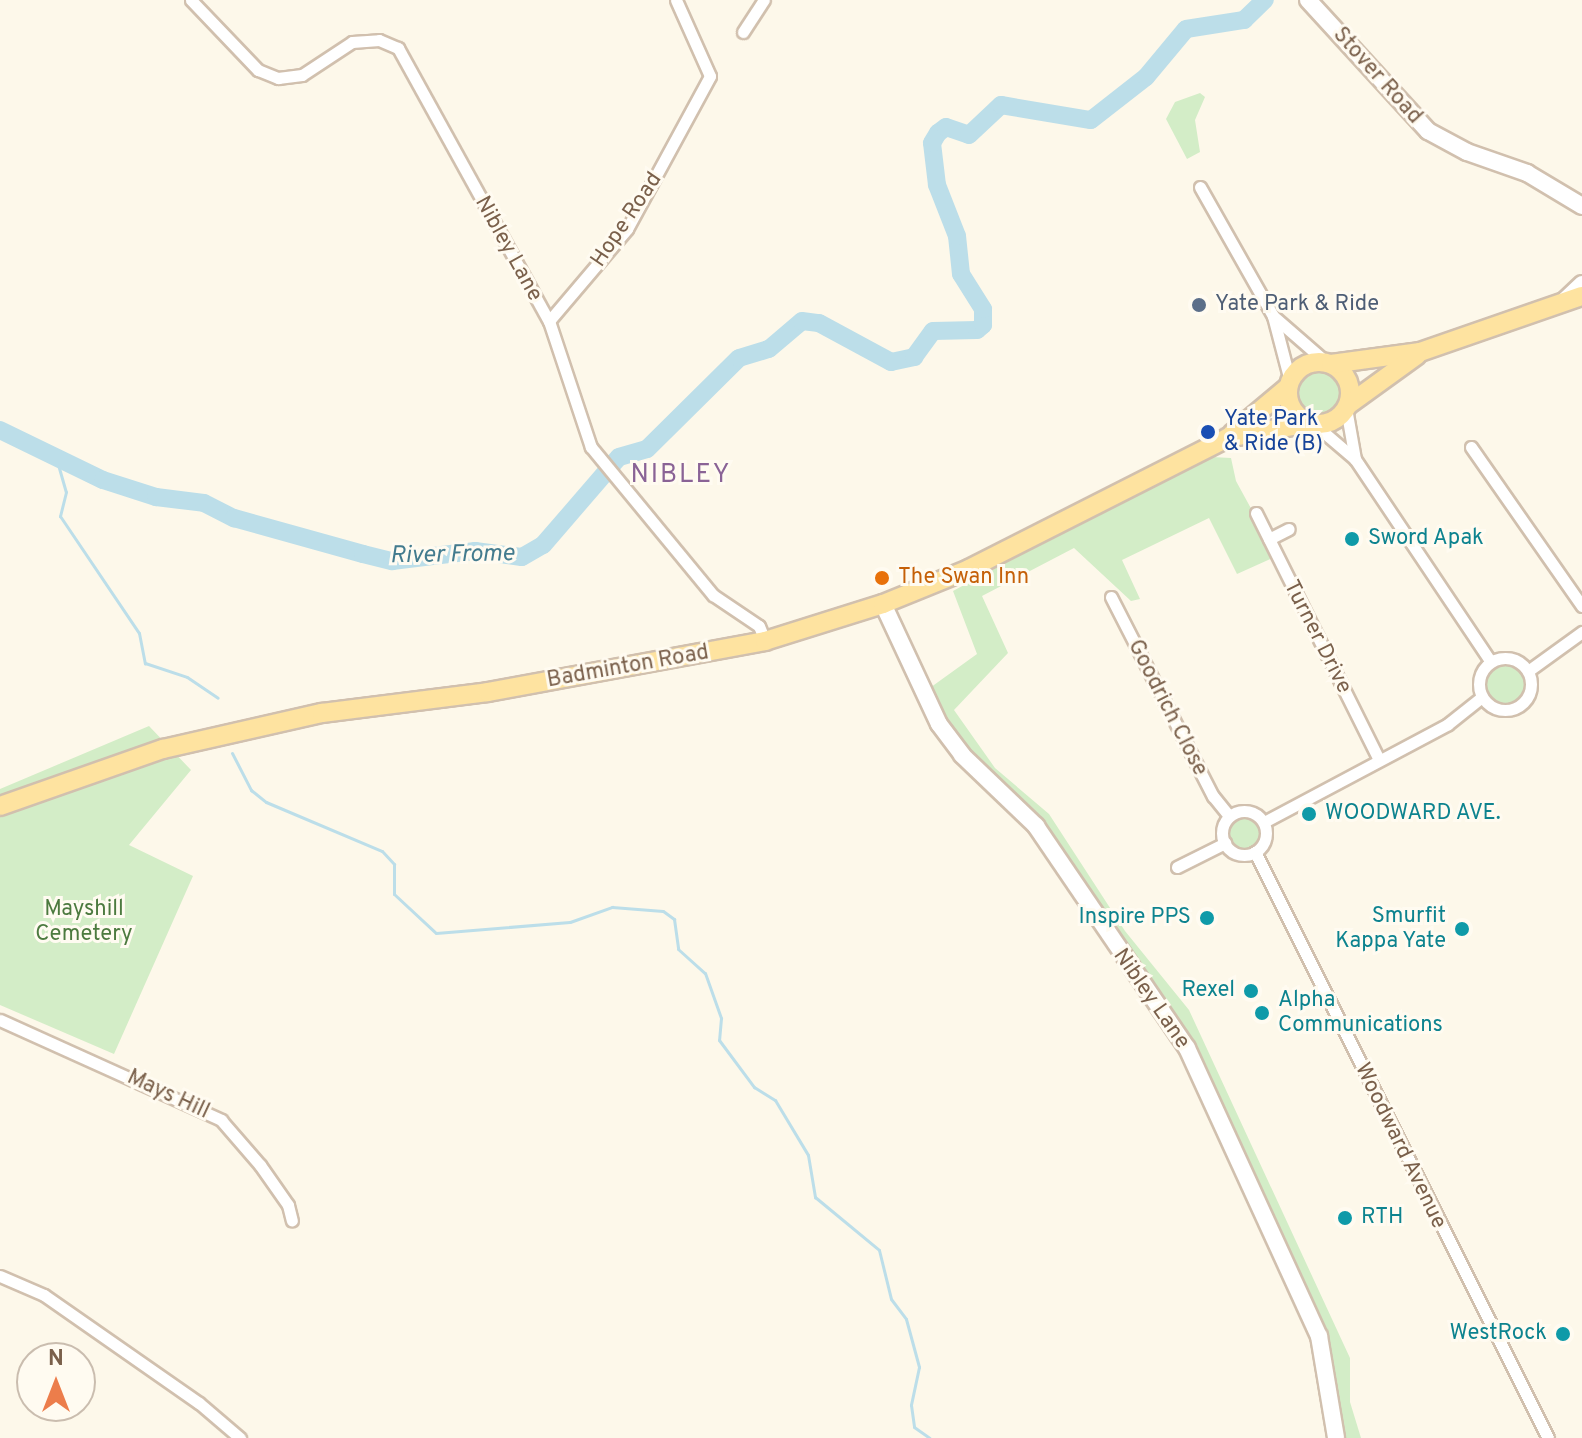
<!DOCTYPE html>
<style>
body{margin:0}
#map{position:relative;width:1582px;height:1438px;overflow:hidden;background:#fdf8ea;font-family:Overpass,sans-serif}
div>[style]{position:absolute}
.green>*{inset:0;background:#d3edc7}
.round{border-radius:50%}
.stream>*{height:3px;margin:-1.5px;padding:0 1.5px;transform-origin:1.5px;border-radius:1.5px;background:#bcdee9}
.river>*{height:18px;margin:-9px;padding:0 9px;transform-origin:9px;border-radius:9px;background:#bcdee9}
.roads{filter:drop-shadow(2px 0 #d1c0ae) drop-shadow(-2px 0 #d1c0ae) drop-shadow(0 2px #d1c0ae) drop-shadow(0 -2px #d1c0ae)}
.street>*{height:11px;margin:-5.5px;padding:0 5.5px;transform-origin:5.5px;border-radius:5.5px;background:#fff}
.street>.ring{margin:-5.5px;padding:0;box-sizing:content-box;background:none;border:11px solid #fff;border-radius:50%}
.secondary>*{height:16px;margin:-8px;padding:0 8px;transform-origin:8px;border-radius:8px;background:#fff}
.primary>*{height:18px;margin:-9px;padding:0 9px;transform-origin:9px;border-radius:9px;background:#fee3a0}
.primary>.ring{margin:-9px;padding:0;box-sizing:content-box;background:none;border:18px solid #fee3a0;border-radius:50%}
.dots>*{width:22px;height:22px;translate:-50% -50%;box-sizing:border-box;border:4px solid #fffbf1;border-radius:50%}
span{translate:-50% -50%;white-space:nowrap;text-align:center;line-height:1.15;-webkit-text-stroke:6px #fffbf1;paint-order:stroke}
.street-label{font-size:22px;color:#7a604b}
.service-label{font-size:22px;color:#4e5e75}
.left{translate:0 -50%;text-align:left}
.transit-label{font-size:22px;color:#164399}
.culture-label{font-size:22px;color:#0d838f}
.right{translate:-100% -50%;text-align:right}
.food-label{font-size:22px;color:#c56008}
.park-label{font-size:22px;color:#4c7a3f}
.water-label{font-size:24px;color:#437b8e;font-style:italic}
.quarter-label{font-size:26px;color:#8a6396;letter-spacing:2px}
.north{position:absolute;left:16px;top:1342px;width:80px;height:80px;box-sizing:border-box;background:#fffbf1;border:2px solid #cabdaf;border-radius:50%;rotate:0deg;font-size:22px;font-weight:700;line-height:32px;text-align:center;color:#7a604b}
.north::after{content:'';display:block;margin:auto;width:28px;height:36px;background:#ec7d4b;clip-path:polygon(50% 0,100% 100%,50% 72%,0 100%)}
</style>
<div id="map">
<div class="green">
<i style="clip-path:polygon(1200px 93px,1205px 97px,1195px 120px,1200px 152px,1187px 159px,1166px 119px,1175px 102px)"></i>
<i class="round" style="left:1295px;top:369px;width:48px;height:48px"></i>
<i style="clip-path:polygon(1212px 457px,1231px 458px,1236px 481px,1277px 556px,1237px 574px,1209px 518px,1122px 560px,1140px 599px,1131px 601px,1074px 548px,982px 596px,1008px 653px,954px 710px,995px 768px,1049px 814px,1125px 931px,1189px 1010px,1350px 1358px,1350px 1402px,1361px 1438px,1344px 1438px,1328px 1335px,1173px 1010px,936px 713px,927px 690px,977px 654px,953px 591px,1167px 476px)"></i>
<i class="round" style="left:1485px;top:664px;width:42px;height:42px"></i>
<i style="clip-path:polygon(149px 726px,191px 770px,129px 845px,193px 876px,114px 1054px,0 1005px,0 789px)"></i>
<i class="round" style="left:1228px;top:816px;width:34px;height:34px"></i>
</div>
<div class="stream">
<i style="left:57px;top:461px;width:32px;rotate:74deg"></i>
<i style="left:66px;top:492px;width:25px;rotate:104deg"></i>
<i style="left:60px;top:516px;width:141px;rotate:56deg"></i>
<i style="left:139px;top:633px;width:31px;rotate:79deg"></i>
<i style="left:145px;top:663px;width:44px;rotate:18.4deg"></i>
<i style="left:187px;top:677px;width:37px;rotate:34deg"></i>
<i style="left:232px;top:753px;width:42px;rotate:62.8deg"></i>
<i style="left:251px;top:790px;width:19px;rotate:39deg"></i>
<i style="left:266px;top:802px;width:126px;rotate:22.9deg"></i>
<i style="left:382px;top:851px;width:18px;rotate:47deg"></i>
<i style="left:394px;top:864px;width:30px;rotate:90deg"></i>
<i style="left:394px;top:894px;width:57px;rotate:42.9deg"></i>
<i style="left:436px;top:933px;width:134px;rotate:-4.7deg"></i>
<i style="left:570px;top:922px;width:45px;rotate:-19.7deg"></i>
<i style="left:612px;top:907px;width:51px;rotate:4.5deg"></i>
<i style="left:663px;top:911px;width:14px;rotate:36deg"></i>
<i style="left:674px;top:919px;width:30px;rotate:82deg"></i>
<i style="left:678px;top:949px;width:36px;rotate:42deg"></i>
<i style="left:705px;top:973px;width:48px;rotate:70.4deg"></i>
<i style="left:721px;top:1018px;width:22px;rotate:95deg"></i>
<i style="left:719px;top:1040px;width:59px;rotate:53.3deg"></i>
<i style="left:754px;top:1087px;width:25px;rotate:32deg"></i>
<i style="left:775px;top:1100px;width:64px;rotate:59deg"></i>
<i style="left:808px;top:1155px;width:43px;rotate:80.5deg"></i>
<i style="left:815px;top:1197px;width:83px;rotate:39.6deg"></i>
<i style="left:879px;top:1250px;width:50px;rotate:76.2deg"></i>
<i style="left:891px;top:1299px;width:25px;rotate:53deg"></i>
<i style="left:906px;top:1319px;width:50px;rotate:74.8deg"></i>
<i style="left:919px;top:1367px;width:39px;rotate:102deg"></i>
<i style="left:911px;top:1405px;width:22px;rotate:82deg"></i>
<i style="left:914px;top:1427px;width:19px;rotate:35deg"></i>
</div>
<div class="river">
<i style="left:0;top:430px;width:114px;rotate:25.9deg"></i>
<i style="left:103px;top:480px;width:56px;rotate:17.8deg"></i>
<i style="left:156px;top:497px;width:48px;rotate:7.1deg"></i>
<i style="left:204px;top:503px;width:34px;rotate:27deg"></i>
<i style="left:234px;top:518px;width:134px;rotate:15.6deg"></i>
<i style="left:363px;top:554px;width:30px;rotate:14deg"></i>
<i style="left:392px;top:561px;width:84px;rotate:-6.9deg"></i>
<i style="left:475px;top:551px;width:47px;rotate:7.3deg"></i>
<i style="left:522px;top:557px;width:24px;rotate:-30deg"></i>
<i style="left:543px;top:545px;width:116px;rotate:-49.2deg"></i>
<i style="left:619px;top:457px;width:29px;rotate:-16deg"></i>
<i style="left:647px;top:449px;width:129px;rotate:-44.7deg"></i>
<i style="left:739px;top:358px;width:31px;rotate:-17deg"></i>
<i style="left:769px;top:349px;width:43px;rotate:-40.3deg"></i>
<i style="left:802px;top:321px;width:17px;rotate:7deg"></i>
<i style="left:819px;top:323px;width:82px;rotate:28.4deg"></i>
<i style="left:891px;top:362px;width:24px;rotate:-12deg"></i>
<i style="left:914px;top:357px;width:32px;rotate:-54deg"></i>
<i style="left:933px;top:331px;width:44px;rotate:-1.3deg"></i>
<i style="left:977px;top:330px;width:8px;rotate:-40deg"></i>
<i style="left:983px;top:325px;width:16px;rotate:-90deg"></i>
<i style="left:983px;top:309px;width:41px;rotate:-122.2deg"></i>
<i style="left:961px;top:274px;width:38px;rotate:-96deg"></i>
<i style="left:957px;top:236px;width:55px;rotate:-111.4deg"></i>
<i style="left:937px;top:185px;width:42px;rotate:-96.8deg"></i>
<i style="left:932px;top:143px;width:12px;rotate:-59deg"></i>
<i style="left:938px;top:133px;width:10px;rotate:-37deg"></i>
<i style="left:946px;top:127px;width:24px;rotate:19deg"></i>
<i style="left:969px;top:135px;width:44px;rotate:-43.2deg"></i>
<i style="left:1001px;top:105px;width:91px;rotate:9.5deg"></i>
<i style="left:1091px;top:120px;width:70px;rotate:-38deg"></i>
<i style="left:1146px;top:77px;width:62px;rotate:-50.2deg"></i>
<i style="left:1186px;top:29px;width:59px;rotate:-8.8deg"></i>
<i style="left:1244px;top:20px;width:29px;rotate:-44deg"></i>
</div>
<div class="roads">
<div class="street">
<i style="left:191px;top:0;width:97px;rotate:46.3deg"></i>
<i style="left:258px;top:70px;width:22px;rotate:22deg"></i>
<i style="left:278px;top:78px;width:24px;rotate:-7deg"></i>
<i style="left:302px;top:75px;width:60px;rotate:-33.4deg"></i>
<i style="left:352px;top:42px;width:27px;rotate:-4deg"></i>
<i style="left:379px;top:40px;width:21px;rotate:23deg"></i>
<i style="left:398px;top:48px;width:312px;rotate:61.1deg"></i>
<i style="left:549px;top:321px;width:133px;rotate:71.6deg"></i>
<i style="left:591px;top:447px;width:192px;rotate:50.5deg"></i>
<i style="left:713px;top:595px;width:55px;rotate:34deg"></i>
<i style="left:759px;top:626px;width:16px;rotate:68deg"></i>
<i style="left:743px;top:32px;width:38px;rotate:-57deg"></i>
<i style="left:1200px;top:187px;width:148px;rotate:60.5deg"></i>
<i style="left:1273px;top:316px;width:67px;rotate:75.3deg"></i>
<i style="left:1273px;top:316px;width:72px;rotate:41deg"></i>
<i style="left:549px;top:321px;width:121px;rotate:-49.7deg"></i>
<i style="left:627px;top:229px;width:174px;rotate:-61.5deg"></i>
<i style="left:710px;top:76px;width:83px;rotate:-114.1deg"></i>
<i style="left:1346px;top:408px;width:52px;rotate:80deg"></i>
<i style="left:1314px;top:424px;width:54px;rotate:40.5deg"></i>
<i style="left:1355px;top:459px;width:244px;rotate:56.2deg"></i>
<i style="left:1471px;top:447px;width:194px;rotate:55.1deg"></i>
<i style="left:1256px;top:513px;width:276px;rotate:63.5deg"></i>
<i style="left:1269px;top:539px;width:22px;rotate:-27deg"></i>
<i style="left:1111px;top:597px;width:224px;rotate:62.9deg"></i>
<i style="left:1213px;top:796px;width:26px;rotate:51deg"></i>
<i class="ring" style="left:1479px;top:658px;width:41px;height:41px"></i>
<i style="left:1528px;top:671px;width:67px;rotate:-35.8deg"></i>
<i class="ring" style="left:1222px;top:811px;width:33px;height:33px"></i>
<i style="left:1264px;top:822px;width:208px;rotate:-28deg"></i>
<i style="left:1448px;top:724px;width:43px;rotate:-38.5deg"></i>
<i style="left:1255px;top:852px;width:655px;rotate:63.43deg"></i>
<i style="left:1177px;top:867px;width:54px;rotate:-26.6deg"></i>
<i style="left:0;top:1020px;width:243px;rotate:24.3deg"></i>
<i style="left:221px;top:1120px;width:60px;rotate:49.1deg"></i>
<i style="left:260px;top:1165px;width:49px;rotate:55deg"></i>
<i style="left:288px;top:1205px;width:16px;rotate:76deg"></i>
<i style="left:0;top:1276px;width:48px;rotate:23.4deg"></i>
<i style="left:44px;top:1295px;width:189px;rotate:34.9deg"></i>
<i style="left:199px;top:1403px;width:54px;rotate:40.5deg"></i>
</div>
<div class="secondary">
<i style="left:1308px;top:0;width:178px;rotate:47.5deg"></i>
<i style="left:1428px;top:131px;width:44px;rotate:28.3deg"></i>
<i style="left:1467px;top:152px;width:64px;rotate:19.3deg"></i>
<i style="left:1527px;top:173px;width:64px;rotate:31deg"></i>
<i style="left:1564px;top:301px;width:25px;rotate:-43deg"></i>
<i style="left:883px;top:604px;width:132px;rotate:65deg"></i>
<i style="left:939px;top:724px;width:39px;rotate:53deg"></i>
<i style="left:962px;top:755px;width:103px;rotate:43.8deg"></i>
<i style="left:1036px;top:826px;width:268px;rotate:55.8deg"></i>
<i style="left:1187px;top:1048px;width:317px;rotate:65.4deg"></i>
<i style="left:1319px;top:1336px;width:103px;rotate:80.5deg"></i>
</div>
<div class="primary">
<i class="ring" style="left:1288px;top:362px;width:44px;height:44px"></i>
<i style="left:1331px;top:364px;width:90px;rotate:-7.7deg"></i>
<i style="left:1420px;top:352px;width:171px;rotate:-19.1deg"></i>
<i style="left:1348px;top:405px;width:85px;rotate:-35.9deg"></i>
<i style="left:1232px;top:434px;width:73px;rotate:-40deg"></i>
<i style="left:0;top:806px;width:173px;rotate:-19.3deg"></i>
<i style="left:163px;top:749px;width:163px;rotate:-12.8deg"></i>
<i style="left:322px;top:713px;width:167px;rotate:-7.2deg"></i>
<i style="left:488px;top:692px;width:282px;rotate:-10.4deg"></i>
<i style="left:765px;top:641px;width:124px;rotate:-17.4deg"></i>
<i style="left:883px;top:604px;width:93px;rotate:-22.1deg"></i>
<i style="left:969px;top:569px;width:289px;rotate:-26.9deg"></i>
<i style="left:1227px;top:438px;width:83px;rotate:-10.4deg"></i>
</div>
</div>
<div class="dots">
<i style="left:1199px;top:305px;background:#5c6f8a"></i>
<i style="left:1208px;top:432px;background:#1a4fb4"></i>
<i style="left:1352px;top:539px;background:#0f9aa8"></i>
<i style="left:882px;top:578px;background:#e8710a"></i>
<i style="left:1309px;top:814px;background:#0f9aa8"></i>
<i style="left:1207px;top:918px;background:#0f9aa8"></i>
<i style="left:1462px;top:929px;background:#0f9aa8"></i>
<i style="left:1251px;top:991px;background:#0f9aa8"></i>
<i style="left:1262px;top:1013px;background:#0f9aa8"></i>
<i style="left:1345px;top:1218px;background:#0f9aa8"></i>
<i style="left:1563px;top:1334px;background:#0f9aa8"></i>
</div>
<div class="street-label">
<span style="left:1377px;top:76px;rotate:48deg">Stover Road</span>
<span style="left:627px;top:220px;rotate:-56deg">Hope Road</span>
<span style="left:508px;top:249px;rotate:61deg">Nibley Lane</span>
<span style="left:1317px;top:637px;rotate:63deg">Turner Drive</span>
<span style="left:628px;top:667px;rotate:-10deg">Badminton Road</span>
<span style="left:1167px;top:708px;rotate:63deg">Goodrich Close</span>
<span style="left:1151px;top:999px;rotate:55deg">Nibley Lane</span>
<span style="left:168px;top:1095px;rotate:25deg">Mays Hill</span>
<span style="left:1400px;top:1146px;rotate:64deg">Woodward Avenue</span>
</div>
<div class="service-label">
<span class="left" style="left:1215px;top:305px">Yate Park &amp; Ride</span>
</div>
<div class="transit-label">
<span class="left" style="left:1224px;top:432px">Yate Park<br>&amp; Ride (B)</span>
</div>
<div class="culture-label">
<span class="left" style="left:1368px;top:539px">Sword Apak</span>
<span class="left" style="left:1325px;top:814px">WOODWARD AVE.</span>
<span class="right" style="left:1446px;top:929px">Smurfit<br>Kappa Yate</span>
<span class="right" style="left:1191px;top:918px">Inspire PPS</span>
<span class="right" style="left:1235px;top:991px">Rexel</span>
<span class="left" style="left:1278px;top:1013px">Alpha<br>Communications</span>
<span class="left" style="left:1361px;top:1218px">RTH</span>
<span class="right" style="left:1547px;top:1334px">WestRock</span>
</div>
<div class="food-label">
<span class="left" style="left:898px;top:578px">The Swan Inn</span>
</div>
<div class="park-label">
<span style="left:84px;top:922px">Mayshill<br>Cemetery</span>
</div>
<div class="water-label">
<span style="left:452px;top:556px;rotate:-1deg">River Frome</span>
</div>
<div class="quarter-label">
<span style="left:681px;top:476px">NIBLEY</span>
</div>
<div class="north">N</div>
</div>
